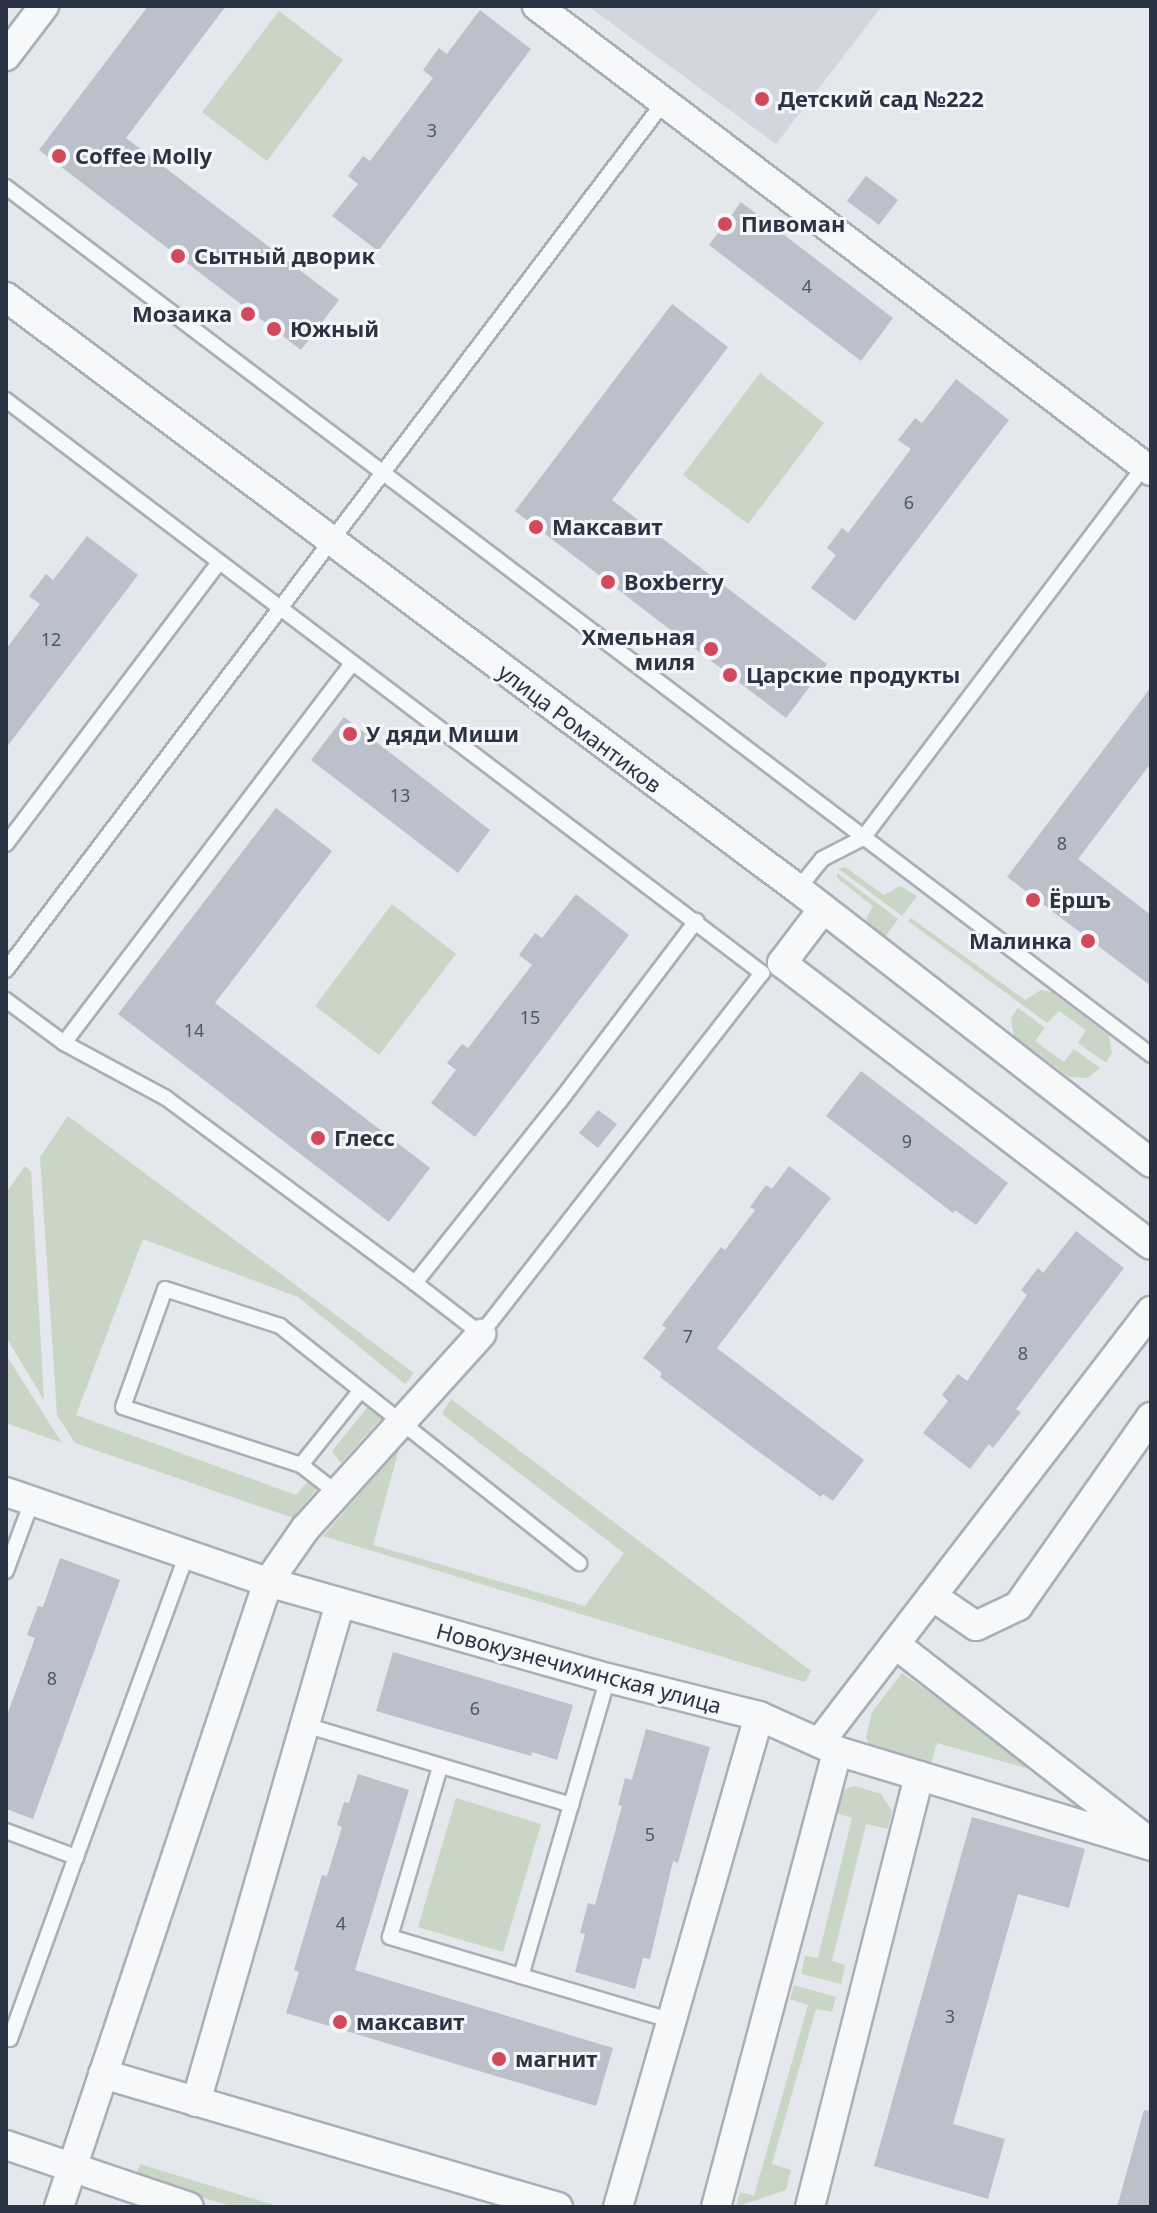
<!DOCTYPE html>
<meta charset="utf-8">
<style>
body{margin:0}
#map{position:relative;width:1157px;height:2213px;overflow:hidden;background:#e4e7ec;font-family:"Noto Sans",sans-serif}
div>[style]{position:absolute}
.built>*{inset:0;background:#d2d6de}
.green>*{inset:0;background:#c9d6c5}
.building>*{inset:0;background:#bbc0ca}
.roads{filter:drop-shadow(2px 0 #a9aeb7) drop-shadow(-2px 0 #a9aeb7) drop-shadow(0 2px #a9aeb7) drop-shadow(0 -2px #a9aeb7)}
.service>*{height:14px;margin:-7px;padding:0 7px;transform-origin:7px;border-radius:7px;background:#f7f8fa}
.minor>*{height:28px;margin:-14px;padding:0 14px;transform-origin:14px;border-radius:14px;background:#f7f8fa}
.dots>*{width:22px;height:22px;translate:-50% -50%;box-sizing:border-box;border:4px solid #f4f6f9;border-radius:50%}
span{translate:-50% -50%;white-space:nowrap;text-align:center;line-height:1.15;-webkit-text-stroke:6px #f4f6f9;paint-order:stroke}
.number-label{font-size:18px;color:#4f5766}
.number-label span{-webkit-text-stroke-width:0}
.poi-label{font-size:22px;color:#2b3445;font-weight:700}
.left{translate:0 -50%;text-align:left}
.right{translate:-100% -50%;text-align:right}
.street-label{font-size:22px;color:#2b3445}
.frame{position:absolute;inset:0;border:8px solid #2b3445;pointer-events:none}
</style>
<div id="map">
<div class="built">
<i style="clip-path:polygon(588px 6px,882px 6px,776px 144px)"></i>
</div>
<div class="green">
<i style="clip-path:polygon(279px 11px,343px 60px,267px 161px,202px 112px)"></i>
<i style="clip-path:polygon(760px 373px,824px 423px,748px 524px,683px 475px)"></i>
<i style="clip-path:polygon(845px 867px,884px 895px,900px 886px,917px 896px,902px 916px,839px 869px)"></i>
<i style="clip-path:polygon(837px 873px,898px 919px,883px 940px,871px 930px,866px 919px,873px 906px,837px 878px)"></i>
<i style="clip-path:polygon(392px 904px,456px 954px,379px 1055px,315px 1006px)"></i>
<i style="clip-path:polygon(911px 918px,1025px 1000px,1041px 990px,1052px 992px,1109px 1036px,1112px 1053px,1106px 1063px,1078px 1043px,1086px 1030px,1059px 1011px,1047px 1023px,908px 921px)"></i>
<i style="clip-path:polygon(1018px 1008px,1045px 1028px,1035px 1041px,1064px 1062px,1074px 1049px,1100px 1068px,1088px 1078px,1069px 1077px,1014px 1036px,1011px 1018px)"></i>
<i style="clip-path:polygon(68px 1116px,414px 1373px,405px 1384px,298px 1297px,143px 1239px,76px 1415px,296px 1495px,308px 1481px,318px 1487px,293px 1518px,75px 1443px,57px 1415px,40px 1157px)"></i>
<i style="clip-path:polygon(25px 1166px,31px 1171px,44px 1400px,6px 1337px,6px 1193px)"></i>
<i style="clip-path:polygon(6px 1355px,62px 1443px,6px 1423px)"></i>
<i style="clip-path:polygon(451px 1399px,811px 1671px,805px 1682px,323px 1536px,399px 1449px,373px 1545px,585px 1606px,624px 1553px,442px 1414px)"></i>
<i style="clip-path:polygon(370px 1404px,385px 1414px,341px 1463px,332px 1451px)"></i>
<i style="clip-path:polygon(902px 1673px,1044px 1773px,937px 1743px,931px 1764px,871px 1750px,866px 1737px,872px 1712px)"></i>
<i style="clip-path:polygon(855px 1786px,881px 1794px,892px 1811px,888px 1829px,866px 1824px,832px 1961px,845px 1965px,841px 1984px,801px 1974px,805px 1956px,818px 1958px,852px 1818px,833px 1812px,838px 1791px)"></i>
<i style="clip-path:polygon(456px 1798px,541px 1824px,503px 1952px,418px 1927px)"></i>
<i style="clip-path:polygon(794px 1985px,836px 1997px,832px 2012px,816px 2009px,772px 2164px,791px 2170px,786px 2190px,736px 2207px,740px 2192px,754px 2196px,808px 2005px,790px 1999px)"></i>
<i style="clip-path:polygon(140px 2164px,280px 2207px,235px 2207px,135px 2178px)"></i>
</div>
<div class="building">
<i style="clip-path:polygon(148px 6px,226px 6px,126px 138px,339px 300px,301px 350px,39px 150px)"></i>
<i style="clip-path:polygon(480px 10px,531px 49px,378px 251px,332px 216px,358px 184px,348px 176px,363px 156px,370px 161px,433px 78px,423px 70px,439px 48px,447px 54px)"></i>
<i style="clip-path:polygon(866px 176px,898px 200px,879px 225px,847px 201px)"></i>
<i style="clip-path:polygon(741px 202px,893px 318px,861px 361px,709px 245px)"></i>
<i style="clip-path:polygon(672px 304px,728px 347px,612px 500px,827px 664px,786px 718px,515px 511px)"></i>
<i style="clip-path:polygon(956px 379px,1009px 420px,855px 621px,811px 588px,836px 555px,827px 548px,842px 528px,848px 533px,911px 449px,898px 440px,915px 418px,922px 423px)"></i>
<i style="clip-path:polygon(87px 536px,138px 575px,6px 748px,6px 649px,40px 604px,29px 596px,46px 574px,53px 580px)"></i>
<i style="clip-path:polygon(1151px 687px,1151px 763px,1078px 859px,1151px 915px,1151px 986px,1007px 877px)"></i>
<i style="clip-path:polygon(344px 717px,490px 830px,458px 873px,311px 760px)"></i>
<i style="clip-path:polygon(276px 808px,332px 851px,215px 1003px,430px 1168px,389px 1222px,118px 1014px)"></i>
<i style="clip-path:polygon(576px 894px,629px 935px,475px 1137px,431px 1103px,456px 1070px,447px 1063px,462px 1044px,468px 1048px,532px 965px,519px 955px,535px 933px,542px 938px)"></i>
<i style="clip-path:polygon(861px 1071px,1008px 1183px,976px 1225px,955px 1210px,953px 1213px,826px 1116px)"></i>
<i style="clip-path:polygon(598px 1110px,617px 1124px,598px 1148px,579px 1133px)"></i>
<i style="clip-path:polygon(789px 1166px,831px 1198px,717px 1348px,864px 1460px,833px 1501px,823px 1494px,821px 1497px,755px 1449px,660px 1377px,662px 1373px,643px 1358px,666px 1328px,662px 1325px,721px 1247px,725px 1250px,755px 1210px,750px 1207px,766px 1185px,772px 1189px)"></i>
<i style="clip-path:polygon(1076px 1231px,1124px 1268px,1016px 1409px,1021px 1412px,993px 1448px,989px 1444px,970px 1469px,923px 1433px,948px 1401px,942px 1395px,958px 1374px,967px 1381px,1027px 1295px,1021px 1290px,1038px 1268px,1043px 1273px)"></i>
<i style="clip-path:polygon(60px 1558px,120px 1580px,33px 1819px,6px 1809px,6px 1718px,35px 1638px,27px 1635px,38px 1606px,43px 1607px)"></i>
<i style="clip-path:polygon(393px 1652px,573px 1705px,557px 1760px,532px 1752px,531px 1756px,376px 1711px)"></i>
<i style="clip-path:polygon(646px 1729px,710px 1747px,678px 1863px,673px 1861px,650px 1959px,643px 1958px,635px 1989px,575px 1972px,585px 1934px,580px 1933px,588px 1903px,595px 1905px,622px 1806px,618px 1805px,625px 1778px,632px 1780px)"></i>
<i style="clip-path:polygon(358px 1774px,409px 1790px,355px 1970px,613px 2048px,596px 2106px,286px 2013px,299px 1972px,294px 1970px,317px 1892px,322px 1875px,327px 1876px,342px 1827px,337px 1825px,344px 1802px,349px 1803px)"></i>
<i style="clip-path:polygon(972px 1817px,1085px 1849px,1069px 1908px,1018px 1894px,953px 2124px,1005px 2139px,988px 2199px,874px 2166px)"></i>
<i style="clip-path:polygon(1144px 2110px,1151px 2111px,1151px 2207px,1117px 2207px)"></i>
</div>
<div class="roads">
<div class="service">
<i style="left:6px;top:187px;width:1437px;rotate:37.16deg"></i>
<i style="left:6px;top:400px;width:949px;rotate:37.16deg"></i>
<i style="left:762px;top:973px;width:457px;rotate:127.9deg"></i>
<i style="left:481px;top:1334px;width:83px;rotate:-142.3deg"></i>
<i style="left:6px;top:844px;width:353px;rotate:-52.9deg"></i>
<i style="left:798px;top:889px;width:38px;rotate:-51deg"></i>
<i style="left:822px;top:859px;width:46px;rotate:-27.1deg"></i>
<i style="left:863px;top:838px;width:466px;rotate:-52.9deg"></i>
<i style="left:6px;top:970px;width:1089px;rotate:-52.84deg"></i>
<i style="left:6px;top:1000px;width:72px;rotate:36.6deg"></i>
<i style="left:64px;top:1043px;width:116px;rotate:28.3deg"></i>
<i style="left:166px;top:1098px;width:310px;rotate:36.6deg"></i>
<i style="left:415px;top:1283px;width:233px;rotate:-51.5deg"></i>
<i style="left:560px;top:1101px;width:226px;rotate:-52.9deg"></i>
<i style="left:64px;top:1043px;width:477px;rotate:-52.8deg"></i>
<i style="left:301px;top:1465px;width:95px;rotate:-51.4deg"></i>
<i style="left:337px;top:1493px;width:46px;rotate:-142.1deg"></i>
<i style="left:301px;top:1465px;width:187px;rotate:-162deg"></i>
<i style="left:123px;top:1407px;width:125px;rotate:-70.4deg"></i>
<i style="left:165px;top:1289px;width:121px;rotate:17.8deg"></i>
<i style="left:280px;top:1326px;width:382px;rotate:38.4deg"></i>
<i style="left:6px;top:1571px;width:75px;rotate:-69.6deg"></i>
<i style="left:305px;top:1725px;width:278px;rotate:16.7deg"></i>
<i style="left:571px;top:1805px;width:132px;rotate:-73.8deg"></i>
<i style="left:440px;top:1767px;width:177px;rotate:106.4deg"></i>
<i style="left:390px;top:1937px;width:137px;rotate:16.6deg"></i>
<i style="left:571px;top:1805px;width:178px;rotate:106.3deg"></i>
<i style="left:521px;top:1976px;width:159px;rotate:16.5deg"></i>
<i style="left:6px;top:1831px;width:75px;rotate:20.4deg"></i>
<i style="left:76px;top:1857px;width:324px;rotate:-69.9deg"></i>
<i style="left:6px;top:2037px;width:4px;rotate:27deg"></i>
<i style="left:10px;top:2039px;width:194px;rotate:-70.1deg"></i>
</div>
<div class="minor">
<i style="left:537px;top:6px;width:770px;rotate:37.14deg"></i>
<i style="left:6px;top:56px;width:63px;rotate:-52.8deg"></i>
<i style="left:6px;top:297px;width:989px;rotate:36.78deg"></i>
<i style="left:798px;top:889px;width:447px;rotate:37.8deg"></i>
<i style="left:823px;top:909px;width:68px;rotate:127.2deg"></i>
<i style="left:782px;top:963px;width:464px;rotate:37.4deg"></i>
<i style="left:6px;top:1492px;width:277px;rotate:19deg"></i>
<i style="left:268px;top:1582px;width:353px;rotate:15.8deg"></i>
<i style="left:608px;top:1678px;width:156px;rotate:14.1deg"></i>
<i style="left:759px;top:1716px;width:85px;rotate:24.2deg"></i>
<i style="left:837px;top:1751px;width:328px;rotate:16.8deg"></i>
<i style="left:932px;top:1596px;width:53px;rotate:34.3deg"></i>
<i style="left:976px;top:1626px;width:47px;rotate:-25.5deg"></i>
<i style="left:1018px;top:1606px;width:231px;rotate:-54.9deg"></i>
<i style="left:895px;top:1644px;width:316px;rotate:37.9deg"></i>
<i style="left:819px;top:1743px;width:545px;rotate:-52.46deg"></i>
<i style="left:103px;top:2074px;width:474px;rotate:16.3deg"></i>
<i style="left:196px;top:2102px;width:519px;rotate:-73.9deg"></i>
<i style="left:6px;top:2145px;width:193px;rotate:18.7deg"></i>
<i style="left:59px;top:2207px;width:659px;rotate:-71.51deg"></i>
<i style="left:268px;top:1582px;width:65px;rotate:-55.1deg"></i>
<i style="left:305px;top:1529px;width:263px;rotate:-47.9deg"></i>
<i style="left:618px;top:2207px;width:511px;rotate:-73.98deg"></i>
<i style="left:716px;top:2207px;width:472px;rotate:-75.1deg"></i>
<i style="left:810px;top:2207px;width:445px;rotate:-75.8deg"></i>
</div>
</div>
<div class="dots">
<i style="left:762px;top:99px;background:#d1495b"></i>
<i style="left:59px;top:156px;background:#d1495b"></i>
<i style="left:725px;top:224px;background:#d1495b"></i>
<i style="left:178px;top:256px;background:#d1495b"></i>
<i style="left:248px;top:314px;background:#d1495b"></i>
<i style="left:274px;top:329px;background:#d1495b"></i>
<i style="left:536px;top:527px;background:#d1495b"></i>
<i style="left:608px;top:582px;background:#d1495b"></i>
<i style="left:711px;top:649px;background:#d1495b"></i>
<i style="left:730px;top:675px;background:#d1495b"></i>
<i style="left:350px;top:734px;background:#d1495b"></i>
<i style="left:1033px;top:900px;background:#d1495b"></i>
<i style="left:1088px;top:941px;background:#d1495b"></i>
<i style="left:318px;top:1138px;background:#d1495b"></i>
<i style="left:340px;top:2022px;background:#d1495b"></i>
<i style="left:499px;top:2059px;background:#d1495b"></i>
</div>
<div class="number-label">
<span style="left:432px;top:130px">3</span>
<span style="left:807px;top:286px">4</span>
<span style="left:909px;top:502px">6</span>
<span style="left:51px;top:639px">12</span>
<span style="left:400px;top:795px">13</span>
<span style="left:1062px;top:843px">8</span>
<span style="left:530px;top:1017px">15</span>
<span style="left:194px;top:1030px">14</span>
<span style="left:907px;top:1141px">9</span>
<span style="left:688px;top:1336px">7</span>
<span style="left:1023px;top:1353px">8</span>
<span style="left:52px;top:1678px">8</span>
<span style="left:475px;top:1708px">6</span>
<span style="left:650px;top:1834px">5</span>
<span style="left:341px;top:1923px">4</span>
<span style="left:950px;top:2016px">3</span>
</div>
<div class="poi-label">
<span class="left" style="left:778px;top:99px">Детский сад №222</span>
<span class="left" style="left:75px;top:156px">Coffee Molly</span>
<span class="left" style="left:741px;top:224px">Пивоман</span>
<span class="left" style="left:194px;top:256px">Сытный дворик</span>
<span class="right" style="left:232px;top:314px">Мозаика</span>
<span class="left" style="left:290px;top:329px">Южный</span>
<span class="left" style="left:552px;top:527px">Максавит</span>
<span class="left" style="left:624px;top:582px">Boxberry</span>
<span class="right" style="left:695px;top:649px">Хмельная<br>миля</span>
<span class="left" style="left:746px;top:675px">Царские продукты</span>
<span class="left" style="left:366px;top:734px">У дяди Миши</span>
<span class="left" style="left:1049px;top:900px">Ёршъ</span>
<span class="right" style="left:1072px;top:941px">Малинка</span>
<span class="left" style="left:334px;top:1138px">Глесс</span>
<span class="left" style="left:356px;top:2022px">максавит</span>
<span class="left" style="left:515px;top:2059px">магнит</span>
</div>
<div class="street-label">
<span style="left:580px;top:728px;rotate:37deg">улица Романтиков</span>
<span style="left:579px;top:1668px;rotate:15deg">Новокузнечихинская улица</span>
</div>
<div class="frame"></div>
</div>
